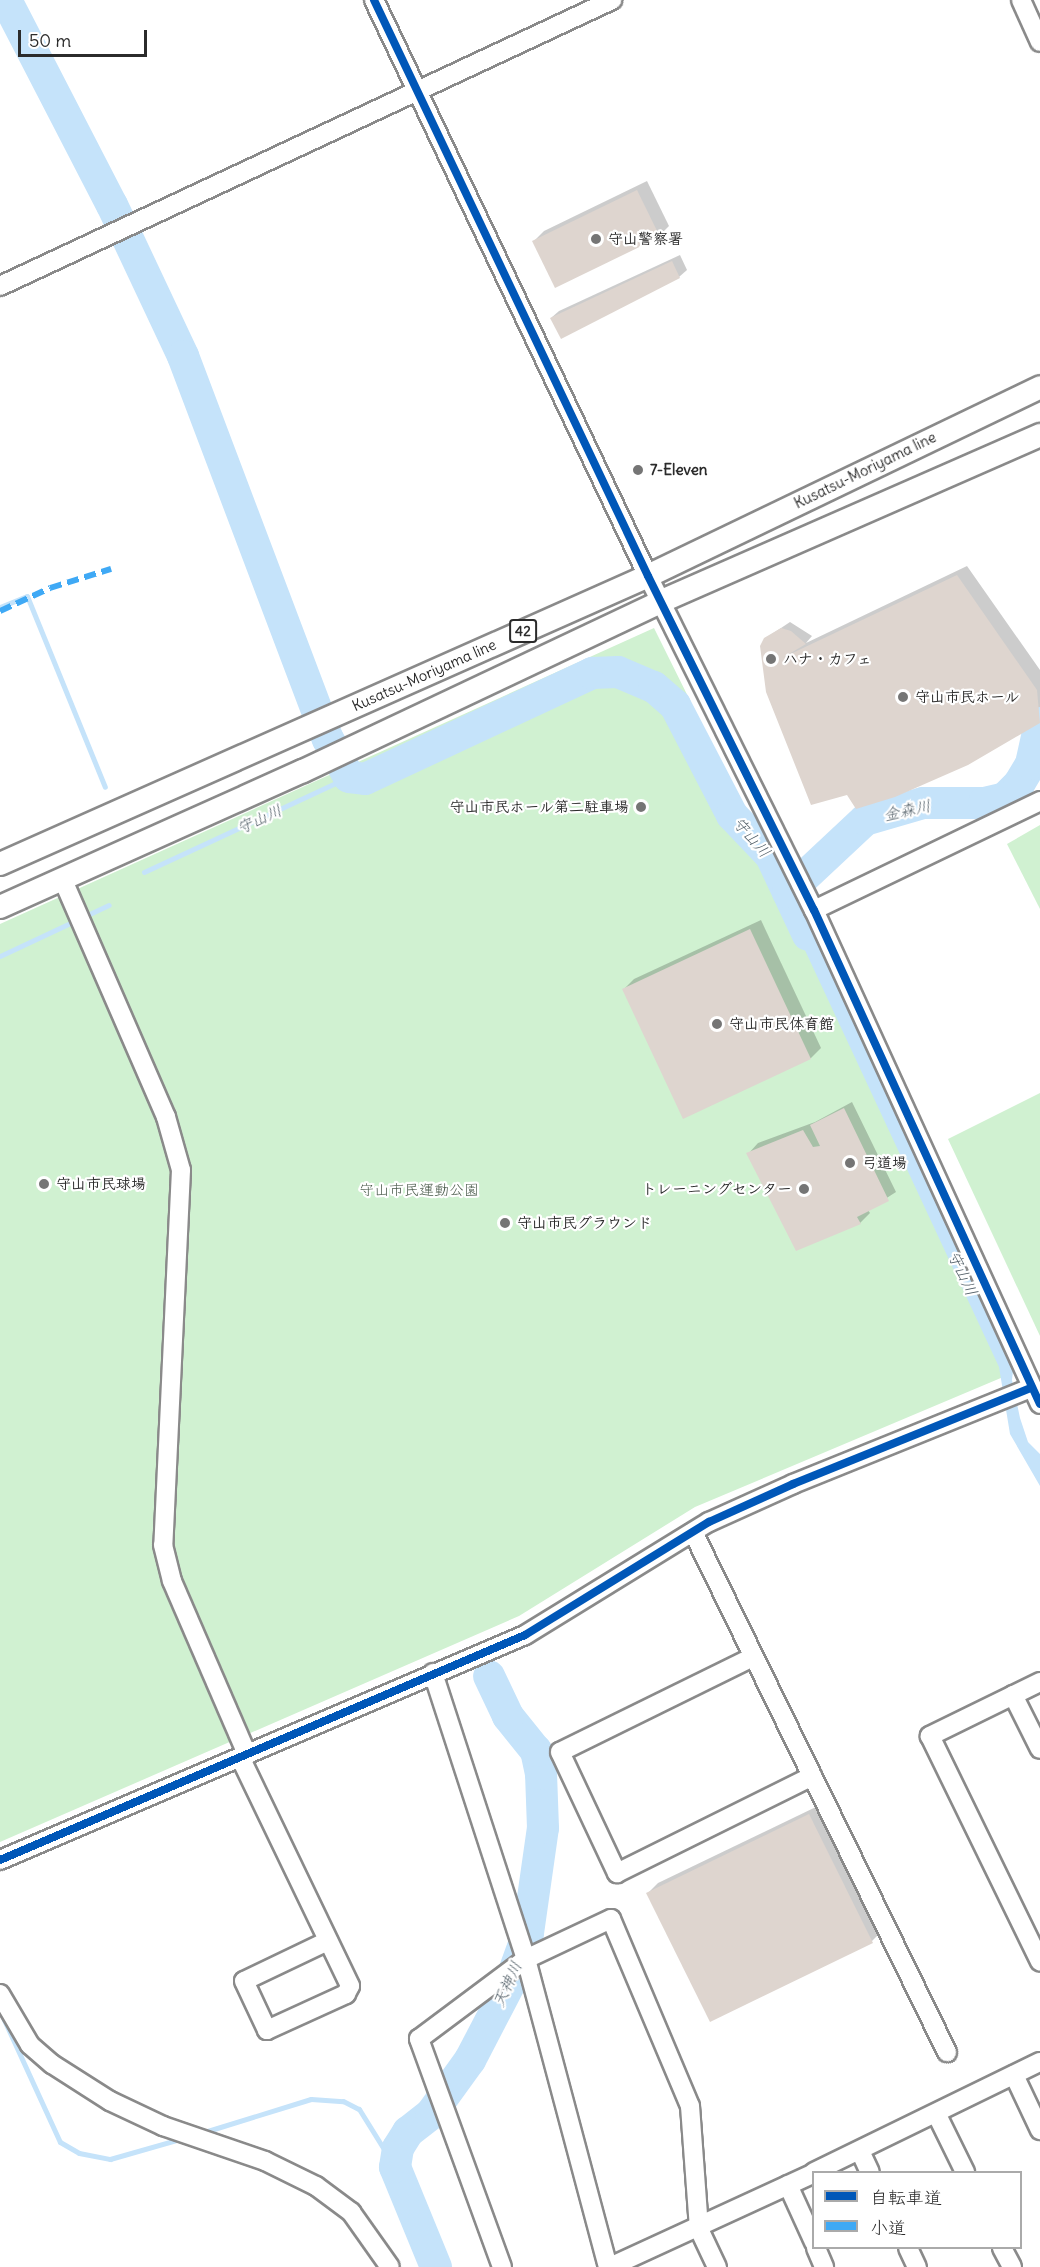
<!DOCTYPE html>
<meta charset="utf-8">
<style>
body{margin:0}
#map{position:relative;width:1040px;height:2267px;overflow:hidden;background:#fff;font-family:Delius,"Klee One",sans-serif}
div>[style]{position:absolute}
.green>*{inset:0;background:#d0f1d1}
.water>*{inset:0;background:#c5e3fa}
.shadow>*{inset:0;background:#0003}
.stream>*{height:5px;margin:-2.5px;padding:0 2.5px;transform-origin:2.5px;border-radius:2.5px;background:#c5e3fa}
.river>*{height:32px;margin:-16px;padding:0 16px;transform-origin:16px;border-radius:16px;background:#c5e3fa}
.building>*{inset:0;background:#ded5cf}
.roads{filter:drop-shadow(2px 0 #8a8a8a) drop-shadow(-2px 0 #8a8a8a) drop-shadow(0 2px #8a8a8a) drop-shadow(0 -2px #8a8a8a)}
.minor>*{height:18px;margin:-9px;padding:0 9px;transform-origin:9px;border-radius:9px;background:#fff}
.major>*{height:22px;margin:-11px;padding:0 11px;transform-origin:11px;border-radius:11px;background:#fff}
.quiet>*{height:6px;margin-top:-3px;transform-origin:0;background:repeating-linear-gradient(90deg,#3fa9f5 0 12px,transparent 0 18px)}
.cycleway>*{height:8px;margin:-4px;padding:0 4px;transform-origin:4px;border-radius:4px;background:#0057b8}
.dots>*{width:16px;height:16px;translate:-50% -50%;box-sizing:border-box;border:3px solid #fff;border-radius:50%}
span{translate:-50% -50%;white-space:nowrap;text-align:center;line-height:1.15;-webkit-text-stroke:4.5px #fff;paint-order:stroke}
.shield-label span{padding:2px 4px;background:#fff;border:2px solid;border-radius:4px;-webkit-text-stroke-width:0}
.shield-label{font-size:14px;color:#2b2b2b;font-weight:700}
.poi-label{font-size:15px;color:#2b2b2b;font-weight:700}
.left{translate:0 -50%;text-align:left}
.right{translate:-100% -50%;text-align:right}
.street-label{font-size:15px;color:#2b2b2b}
.park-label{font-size:15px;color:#4a5a4b}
.water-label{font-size:16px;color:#525f68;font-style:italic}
.legend{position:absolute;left:812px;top:2171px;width:210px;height:78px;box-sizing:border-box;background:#fff;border:2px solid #aaa;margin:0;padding:8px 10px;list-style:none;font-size:18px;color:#2b2b2b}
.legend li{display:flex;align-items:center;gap:12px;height:30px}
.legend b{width:30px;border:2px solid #aaa}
.scale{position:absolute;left:18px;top:30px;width:129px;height:27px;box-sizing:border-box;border:3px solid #2b2b2b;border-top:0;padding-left:8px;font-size:18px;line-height:21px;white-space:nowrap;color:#2b2b2b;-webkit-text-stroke:4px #fff;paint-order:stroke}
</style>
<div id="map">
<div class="green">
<i style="clip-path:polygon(654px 628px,1022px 1369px,695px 1507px,519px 1616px,0 1842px,0 924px)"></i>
<i style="clip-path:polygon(1040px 825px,1040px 909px,1007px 844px)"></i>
<i style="clip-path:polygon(1040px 1093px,1040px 1336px,948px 1139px)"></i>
</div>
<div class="water">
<i style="clip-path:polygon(796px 892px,1014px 1362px,1012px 1380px,1020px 1418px,1028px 1442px,1040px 1454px,1040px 1486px,1010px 1434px,999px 1367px,783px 903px)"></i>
</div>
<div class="shadow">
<i style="clip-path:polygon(647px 181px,669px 226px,659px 236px,534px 241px,544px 231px)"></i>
<i style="clip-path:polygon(680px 255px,687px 270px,679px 277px,551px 318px,559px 311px)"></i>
<i style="clip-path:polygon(967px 566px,1040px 670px,1040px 721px,968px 763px,895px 796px,766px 638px,790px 622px,812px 636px,806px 643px)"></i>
<i style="clip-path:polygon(761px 920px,821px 1048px,811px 1058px,684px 1117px,624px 989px,634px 979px)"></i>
<i style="clip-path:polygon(852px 1102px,896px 1192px,868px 1210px,870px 1213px,860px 1223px,748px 1154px,758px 1143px,815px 1122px)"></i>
<i style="clip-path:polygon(820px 1805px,882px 1931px,872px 1941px,648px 1893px,658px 1883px)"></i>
</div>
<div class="stream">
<i style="left:0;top:607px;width:29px;rotate:-22deg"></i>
<i style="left:27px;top:596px;width:206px;rotate:67.8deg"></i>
<i style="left:144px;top:872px;width:226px;rotate:-24.9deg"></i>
<i style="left:0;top:956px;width:120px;rotate:-25.1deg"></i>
<i style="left:0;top:2011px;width:144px;rotate:65.4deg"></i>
<i style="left:60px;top:2142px;width:22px;rotate:30deg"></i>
<i style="left:79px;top:2153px;width:32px;rotate:11deg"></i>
<i style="left:110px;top:2159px;width:76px;rotate:-16deg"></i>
<i style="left:201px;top:2133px;width:115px;rotate:-17.2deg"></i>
<i style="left:311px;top:2099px;width:32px;rotate:4deg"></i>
<i style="left:343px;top:2101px;width:18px;rotate:27deg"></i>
<i style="left:359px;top:2109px;width:68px;rotate:58.2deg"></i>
</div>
<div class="river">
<i style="left:6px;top:0;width:231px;rotate:62.7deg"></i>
<i style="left:112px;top:205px;width:167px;rotate:64.8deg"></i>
<i style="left:183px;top:356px;width:410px;rotate:69.3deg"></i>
<i style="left:328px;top:739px;width:43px;rotate:61.1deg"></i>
<i style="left:349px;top:777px;width:16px;rotate:7deg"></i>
<i style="left:365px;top:779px;width:251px;rotate:-25deg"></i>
<i style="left:592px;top:673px;width:26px;rotate:-2deg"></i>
<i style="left:618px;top:672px;width:39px;rotate:23deg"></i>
<i style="left:654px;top:687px;width:28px;rotate:41deg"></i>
<i style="left:675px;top:705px;width:124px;rotate:62.6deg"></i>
<i style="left:732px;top:815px;width:57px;rotate:46.4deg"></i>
<i style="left:771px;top:856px;width:87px;rotate:64.9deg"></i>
<i style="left:788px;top:892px;width:105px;rotate:-43.1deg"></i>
<i style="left:865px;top:820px;width:60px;rotate:-16.3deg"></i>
<i style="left:923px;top:803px;width:61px"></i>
<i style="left:984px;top:803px;width:22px;rotate:-13deg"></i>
<i style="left:1005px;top:798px;width:20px;rotate:-45deg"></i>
<i style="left:1019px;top:784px;width:23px;rotate:-59deg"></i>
<i style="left:1031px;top:764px;width:42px;rotate:-77.6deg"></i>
<i style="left:436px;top:2267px;width:108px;rotate:-112.3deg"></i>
<i style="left:395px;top:2167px;width:19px;rotate:-81deg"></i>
<i style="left:398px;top:2148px;width:19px;rotate:-58deg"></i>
<i style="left:408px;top:2132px;width:29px;rotate:-38deg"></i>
<i style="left:431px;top:2114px;width:67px;rotate:-54.2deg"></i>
<i style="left:470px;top:2060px;width:87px;rotate:-62.5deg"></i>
<i style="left:510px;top:1983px;width:53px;rotate:-70.2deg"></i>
<i style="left:528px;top:1933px;width:106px;rotate:-81.9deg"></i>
<i style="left:543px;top:1828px;width:54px;rotate:-92.1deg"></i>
<i style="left:541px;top:1774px;width:24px;rotate:-102deg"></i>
<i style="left:536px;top:1751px;width:45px;rotate:-128.7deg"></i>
<i style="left:508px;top:1716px;width:44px;rotate:-115.4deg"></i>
</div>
<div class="building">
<i style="clip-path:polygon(637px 190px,660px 237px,555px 288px,532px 241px)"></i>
<i style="clip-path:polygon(672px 261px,680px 278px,561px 339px,550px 318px)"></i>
<i style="clip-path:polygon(957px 575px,1037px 690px,1040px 723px,968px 765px,895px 797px,856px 809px,847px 795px,811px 805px,766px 692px,760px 646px,764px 638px,781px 628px,791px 631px,806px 644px,782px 658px)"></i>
<i style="clip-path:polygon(750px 929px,811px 1059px,683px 1119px,622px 989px)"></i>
<i style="clip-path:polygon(844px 1108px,889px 1201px,857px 1217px,861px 1224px,796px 1251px,746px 1153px,803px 1130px,813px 1147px,820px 1146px,810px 1125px)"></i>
<i style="clip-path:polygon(809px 1814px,873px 1943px,710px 2022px,646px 1893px)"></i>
</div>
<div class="roads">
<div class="minor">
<i style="left:374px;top:0;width:638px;rotate:64.56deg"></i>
<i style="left:648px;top:576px;width:373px;rotate:63.6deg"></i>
<i style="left:814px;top:910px;width:543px;rotate:65.42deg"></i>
<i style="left:1021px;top:0;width:46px;rotate:65.7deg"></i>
<i style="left:0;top:286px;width:676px;rotate:-25.05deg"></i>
<i style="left:66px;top:887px;width:251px;rotate:66.5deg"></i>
<i style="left:166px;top:1117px;width:55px;rotate:74.2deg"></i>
<i style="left:181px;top:1170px;width:375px;rotate:92.7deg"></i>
<i style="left:163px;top:1545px;width:37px;rotate:76deg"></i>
<i style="left:172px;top:1581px;width:189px;rotate:66.6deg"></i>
<i style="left:814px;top:910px;width:251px;rotate:-25.7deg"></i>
<i style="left:693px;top:1532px;width:579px;rotate:63.97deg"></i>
<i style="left:753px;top:1657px;width:215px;rotate:153.8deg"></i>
<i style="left:560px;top:1752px;width:134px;rotate:64.8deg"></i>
<i style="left:617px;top:1873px;width:218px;rotate:-26.4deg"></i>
<i style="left:433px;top:1673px;width:301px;rotate:72deg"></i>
<i style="left:526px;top:1959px;width:319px;rotate:75.1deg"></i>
<i style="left:1040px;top:1682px;width:123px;rotate:153.9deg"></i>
<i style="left:930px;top:1736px;width:251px;rotate:64deg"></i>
<i style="left:1013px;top:1695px;width:60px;rotate:63.4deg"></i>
<i style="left:240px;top:1757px;width:254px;rotate:64.3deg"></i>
<i style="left:350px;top:1986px;width:9px;rotate:117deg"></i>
<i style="left:346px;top:1994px;width:87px;rotate:155.5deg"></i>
<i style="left:267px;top:2030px;width:54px;rotate:-115.1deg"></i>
<i style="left:244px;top:1981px;width:93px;rotate:-25.5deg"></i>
<i style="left:0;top:1860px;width:571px;rotate:-23.2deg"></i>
<i style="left:525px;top:1635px;width:216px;rotate:-31.6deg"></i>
<i style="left:709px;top:1522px;width:92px;rotate:-24.3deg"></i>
<i style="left:793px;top:1484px;width:257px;rotate:-22deg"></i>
<i style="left:0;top:1994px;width:59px;rotate:59.5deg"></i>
<i style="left:30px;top:2045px;width:29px;rotate:41deg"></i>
<i style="left:52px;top:2064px;width:69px;rotate:32.5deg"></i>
<i style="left:110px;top:2101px;width:59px;rotate:25.3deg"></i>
<i style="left:163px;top:2126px;width:108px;rotate:18.9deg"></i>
<i style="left:265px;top:2161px;width:57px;rotate:26.1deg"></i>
<i style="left:316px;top:2186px;width:44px;rotate:36.6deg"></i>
<i style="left:351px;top:2212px;width:67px;rotate:54.7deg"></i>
<i style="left:1014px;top:2075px;width:61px;rotate:64.7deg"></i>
<i style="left:937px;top:2115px;width:64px;rotate:63.8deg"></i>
<i style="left:860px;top:2151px;width:23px;rotate:65deg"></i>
<i style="left:814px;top:2172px;width:251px;rotate:-26deg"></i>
<i style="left:788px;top:2185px;width:63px;rotate:65.5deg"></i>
<i style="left:816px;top:2248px;width:21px;rotate:67deg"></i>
<i style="left:908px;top:2248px;width:21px;rotate:65deg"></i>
<i style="left:1002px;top:2248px;width:21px;rotate:62deg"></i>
<i style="left:502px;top:2267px;width:243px;rotate:-110deg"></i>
<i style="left:419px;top:2039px;width:134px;rotate:-36.8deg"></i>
<i style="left:526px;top:1959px;width:94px;rotate:-25.2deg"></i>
<i style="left:611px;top:1919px;width:203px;rotate:67.1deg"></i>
<i style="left:690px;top:2106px;width:123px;rotate:85.8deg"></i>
<i style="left:699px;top:2229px;width:42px;rotate:64.7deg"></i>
<i style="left:610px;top:2267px;width:225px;rotate:-24.7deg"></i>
</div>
<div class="major">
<i style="left:0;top:864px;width:709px;rotate:-23.96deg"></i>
<i style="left:648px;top:576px;width:435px;rotate:-25.7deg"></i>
<i style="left:0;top:907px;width:332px;rotate:-24.2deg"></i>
<i style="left:303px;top:771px;width:397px;rotate:-25.3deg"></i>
<i style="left:662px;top:601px;width:413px;rotate:-23.7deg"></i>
</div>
</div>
<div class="quiet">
<i style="left:0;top:611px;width:55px;rotate:-24.7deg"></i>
<i style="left:50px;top:588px;width:64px;rotate:-17.3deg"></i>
</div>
<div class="cycleway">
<i style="left:374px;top:0;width:638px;rotate:64.56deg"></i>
<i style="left:648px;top:576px;width:373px;rotate:63.6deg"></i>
<i style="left:814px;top:910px;width:543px;rotate:65.42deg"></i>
<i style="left:0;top:1860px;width:571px;rotate:-23.2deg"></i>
<i style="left:525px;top:1635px;width:216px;rotate:-31.6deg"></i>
<i style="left:709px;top:1522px;width:92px;rotate:-24.3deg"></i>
<i style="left:793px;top:1484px;width:257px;rotate:-22deg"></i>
</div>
<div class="dots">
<i style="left:596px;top:239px;background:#757575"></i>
<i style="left:638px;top:470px;background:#757575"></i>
<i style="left:771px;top:659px;background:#757575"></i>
<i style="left:903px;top:697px;background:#757575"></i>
<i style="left:641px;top:807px;background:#757575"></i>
<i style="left:717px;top:1024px;background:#757575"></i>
<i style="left:850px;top:1163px;background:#757575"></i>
<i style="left:44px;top:1184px;background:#757575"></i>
<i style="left:804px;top:1189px;background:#757575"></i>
<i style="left:505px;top:1223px;background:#757575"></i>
</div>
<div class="shield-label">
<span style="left:523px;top:631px">42</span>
</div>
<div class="poi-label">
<span class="left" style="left:608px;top:239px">守山警察署</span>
<span class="left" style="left:650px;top:470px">7-Eleven</span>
<span class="left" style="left:783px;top:659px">ハナ・カフェ</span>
<span class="left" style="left:915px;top:697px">守山市民ホール</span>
<span class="right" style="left:629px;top:807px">守山市民ホール第二駐車場</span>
<span class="left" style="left:729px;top:1024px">守山市民体育館</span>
<span class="left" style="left:862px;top:1163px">弓道場</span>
<span class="left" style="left:56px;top:1184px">守山市民球場</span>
<span class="right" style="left:792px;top:1189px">トレーニングセンター</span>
<span class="left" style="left:517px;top:1223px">守山市民グラウンド</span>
</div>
<div class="street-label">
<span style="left:865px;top:470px;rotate:-26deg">Kusatsu-Moriyama line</span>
<span style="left:424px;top:675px;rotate:-24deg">Kusatsu-Moriyama line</span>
</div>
<div class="park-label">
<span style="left:419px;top:1190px">守山市民運動公園</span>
</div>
<div class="water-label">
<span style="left:907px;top:810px;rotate:-12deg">金森川</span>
<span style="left:259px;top:819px;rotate:-25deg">守山川</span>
<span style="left:752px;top:837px;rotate:49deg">守山川</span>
<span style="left:963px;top:1273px;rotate:65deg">守山川</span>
<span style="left:507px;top:1984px;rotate:-66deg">天神川</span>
</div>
<ul class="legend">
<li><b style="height:8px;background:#0057b8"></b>自転車道</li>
<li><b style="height:8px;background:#3fa9f5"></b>小道</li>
</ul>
<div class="scale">50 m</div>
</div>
